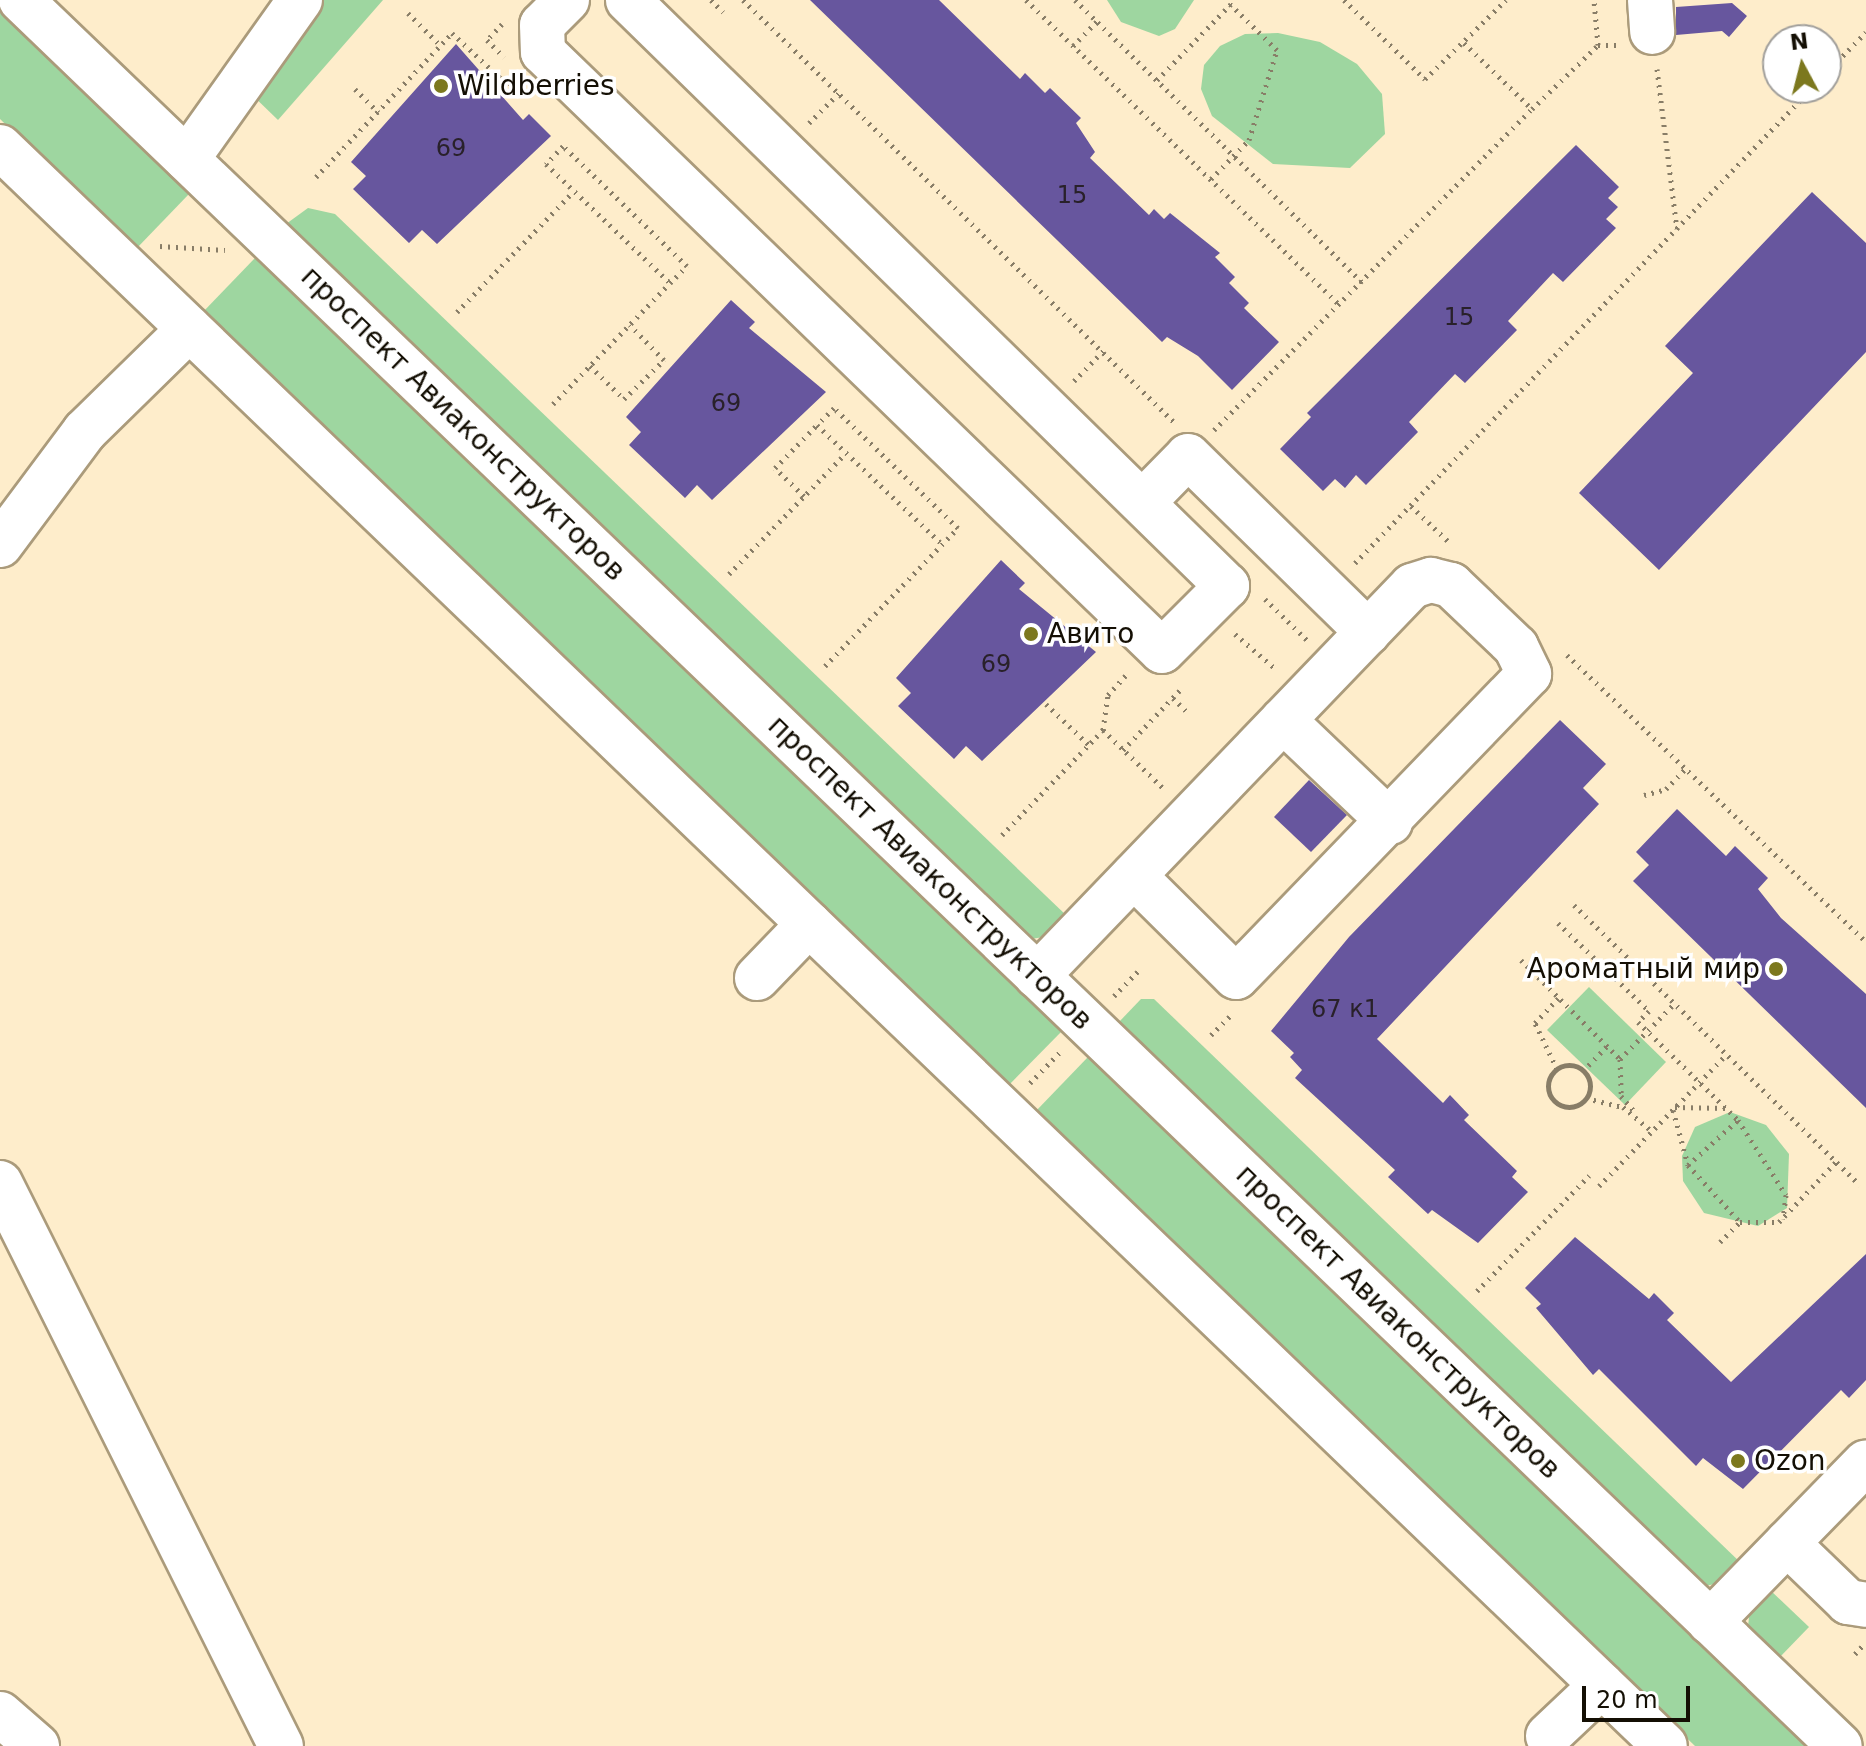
<!DOCTYPE html>
<meta charset="utf-8">
<style>
body{margin:0}
#map{position:relative;width:1866px;height:1746px;overflow:hidden;background:#feedcb;font-family:"DejaVu Sans",sans-serif}
div>[style]{position:absolute}
.green>*{inset:0;background:#9ed6a0}
.building>*{inset:0;background:#67569e}
.path>*{height:5px;margin-top:-2.5px;transform-origin:0;background:repeating-linear-gradient(90deg,#887d67 0 2px,transparent 0 8px)}
.path>.ring{margin:-2.5px;padding:0;box-sizing:content-box;background:none;border:5px solid #887d67;border-radius:50%}
.roads{filter:drop-shadow(2px 0 #ab9b7b) drop-shadow(-2px 0 #ab9b7b) drop-shadow(0 2px #ab9b7b) drop-shadow(0 -2px #ab9b7b)}
.minor>*{height:44px;margin:-22px;padding:0 22px;transform-origin:22px;border-radius:22px;background:#fff}
.dots>*{width:22px;height:22px;translate:-50% -50%;box-sizing:border-box;border:4px solid #fff;border-radius:50%}
span{translate:-50% -50%;white-space:nowrap;text-align:center;line-height:1.15;-webkit-text-stroke:7px #fff;paint-order:stroke}
.number-label{font-size:24px;color:#29212a}
.number-label span{-webkit-text-stroke-width:0}
.poi-label{font-size:28px;color:#140f04}
.left{translate:0 -50%;text-align:left}
.right{translate:-100% -50%;text-align:right}
.street-label{font-size:28px;color:#140f04}
.north{position:absolute;left:1762px;top:24px;width:80px;height:80px;box-sizing:border-box;background:#fff;border:2px solid #a19f9b;border-radius:50%;rotate:353deg;font-size:22px;font-weight:700;line-height:32px;text-align:center;color:#140f04}
.north::after{content:'';display:block;margin:auto;width:28px;height:36px;background:#7c781e;clip-path:polygon(50% 0,100% 100%,50% 72%,0 100%)}
.scale{position:absolute;left:1582px;top:1686px;width:108px;height:36px;box-sizing:border-box;border:4px solid #140f04;border-top:0;padding-left:10px;font-size:24px;line-height:28px;white-space:nowrap;color:#140f04;-webkit-text-stroke:6px #fff;paint-order:stroke}
</style>
<div id="map">
<div class="green">
<i style="clip-path:polygon(317px 0,383px 0,278px 120px,250px 93px)"></i>
<i style="clip-path:polygon(1107px 0,1194px 0,1175px 29px,1159px 36px,1121px 22px)"></i>
<i style="clip-path:polygon(0 12px,189px 194px,136px 249px,0 119px)"></i>
<i style="clip-path:polygon(1278px 33px,1320px 42px,1357px 64px,1382px 94px,1385px 134px,1350px 168px,1273px 164px,1212px 116px,1201px 89px,1204px 65px,1220px 46px,1245px 34px)"></i>
<i style="clip-path:polygon(308px 208px,335px 214px,1068px 917px,1050px 936px,1031px 939px,286px 224px)"></i>
<i style="clip-path:polygon(255px 258px,1062px 1031px,1008px 1086px,202px 313px)"></i>
<i style="clip-path:polygon(1589px 987px,1666px 1062px,1625px 1105px,1547px 1030px)"></i>
<i style="clip-path:polygon(1141px 999px,1154px 999px,1742px 1564px,1725px 1582px,1705px 1586px,1118px 1023px)"></i>
<i style="clip-path:polygon(1088px 1057px,1806px 1746px,1695px 1746px,1035px 1112px)"></i>
<i style="clip-path:polygon(1730px 1112px,1766px 1125px,1789px 1154px,1787px 1208px,1758px 1226px,1704px 1213px,1683px 1181px,1682px 1156px,1695px 1127px)"></i>
<i style="clip-path:polygon(1768px 1588px,1809px 1627px,1779px 1658px,1748px 1627px,1750px 1607px)"></i>
</div>
<div class="building">
<i style="clip-path:polygon(810px 0,939px 0,1020px 79px,1025px 73px,1045px 93px,1050px 88px,1081px 118px,1076px 123px,1095px 152px,1090px 158px,1149px 215px,1154px 209px,1164px 219px,1170px 213px,1220px 253px,1215px 257px,1235px 277px,1229px 283px,1249px 303px,1244px 308px,1279px 342px,1232px 390px,1198px 356px,1167px 337px,1162px 342px)"></i>
<i style="clip-path:polygon(1732px 3px,1747px 16px,1729px 37px,1722px 31px,1676px 35px,1676px 7px)"></i>
<i style="clip-path:polygon(456px 44px,523px 120px,529px 114px,551px 136px,437px 244px,422px 230px,409px 243px,353px 189px,366px 176px,351px 162px)"></i>
<i style="clip-path:polygon(1576px 145px,1619px 187px,1608px 198px,1618px 207px,1606px 219px,1616px 228px,1563px 282px,1553px 273px,1508px 321px,1517px 330px,1465px 383px,1455px 374px,1409px 422px,1418px 432px,1366px 485px,1356px 475px,1345px 488px,1335px 479px,1323px 491px,1280px 449px,1311px 417px,1307px 413px)"></i>
<i style="clip-path:polygon(1812px 192px,1866px 243px,1866px 352px,1659px 570px,1579px 493px,1693px 373px,1665px 346px)"></i>
<i style="clip-path:polygon(731px 300px,755px 322px,749px 328px,826px 392px,712px 500px,697px 485px,685px 498px,629px 445px,641px 432px,626px 417px)"></i>
<i style="clip-path:polygon(1001px 560px,1025px 583px,1019px 589px,1096px 652px,982px 761px,966px 746px,954px 759px,898px 706px,911px 693px,896px 678px)"></i>
<i style="clip-path:polygon(1560px 720px,1606px 764px,1583px 788px,1599px 804px,1377px 1039px,1443px 1103px,1450px 1095px,1469px 1115px,1464px 1120px,1517px 1171px,1512px 1177px,1528px 1192px,1478px 1243px,1432px 1210px,1428px 1214px,1388px 1177px,1395px 1170px,1295px 1078px,1302px 1070px,1290px 1057px,1294px 1053px,1271px 1031px,1349px 937px)"></i>
<i style="clip-path:polygon(1309px 780px,1347px 815px,1311px 852px,1274px 817px)"></i>
<i style="clip-path:polygon(1677px 809px,1726px 856px,1735px 846px,1768px 878px,1758px 889px,1781px 918px,1866px 994px,1866px 1108px,1633px 881px,1649px 865px,1636px 852px)"></i>
<i style="clip-path:polygon(1575px 1237px,1649px 1299px,1654px 1293px,1674px 1313px,1667px 1320px,1731px 1382px,1866px 1254px,1866px 1380px,1849px 1398px,1841px 1390px,1743px 1489px,1703px 1458px,1696px 1466px,1599px 1369px,1593px 1375px,1536px 1308px,1541px 1304px,1525px 1288px)"></i>
</div>
<div class="path">
<i style="left:711px;top:0;width:17px;rotate:45deg"></i>
<i style="left:743px;top:0;width:603px;rotate:44.4deg"></i>
<i style="left:1026px;top:0;width:439px;rotate:44.2deg"></i>
<i style="left:1075px;top:0;width:404px;rotate:44.5deg"></i>
<i style="left:1344px;top:0;width:113px;rotate:44.3deg"></i>
<i style="left:1425px;top:79px;width:113px;rotate:-44.3deg"></i>
<i style="left:408px;top:13px;width:45px;rotate:45deg"></i>
<i style="left:502px;top:24px;width:22px;rotate:133deg"></i>
<i style="left:487px;top:40px;width:24px;rotate:45deg"></i>
<i style="left:1464px;top:43px;width:95px;rotate:44.1deg"></i>
<i style="left:1532px;top:109px;width:92px;rotate:-44.1deg"></i>
<i style="left:1598px;top:45px;width:45px;rotate:-95.1deg"></i>
<i style="left:1598px;top:45px;width:19px"></i>
<i style="left:1073px;top:46px;width:35px;rotate:-46deg"></i>
<i style="left:1657px;top:69px;width:161px;rotate:82.9deg"></i>
<i style="left:1826px;top:73px;width:57px;rotate:-45.7deg"></i>
<i style="left:1157px;top:80px;width:106px;rotate:-45.8deg"></i>
<i style="left:355px;top:89px;width:33px;rotate:45deg"></i>
<i style="left:809px;top:123px;width:42px;rotate:-45deg"></i>
<i style="left:316px;top:177px;width:198px;rotate:-46.6deg"></i>
<i style="left:452px;top:33px;width:76px;rotate:42.9deg"></i>
<i style="left:508px;top:85px;width:8px;rotate:-40deg"></i>
<i style="left:1211px;top:179px;width:54px;rotate:-45.7deg"></i>
<i style="left:1249px;top:140px;width:94px;rotate:-72.7deg"></i>
<i style="left:1277px;top:50px;width:71px;rotate:-135.6deg"></i>
<i style="left:160px;top:246px;width:65px;rotate:3.5deg"></i>
<i style="left:457px;top:312px;width:168px;rotate:-46deg"></i>
<i style="left:590px;top:366px;width:47px;rotate:44.1deg"></i>
<i style="left:624px;top:399px;width:56px;rotate:-44.3deg"></i>
<i style="left:664px;top:360px;width:49px;rotate:-134.2deg"></i>
<i style="left:1074px;top:381px;width:43px;rotate:-45.9deg"></i>
<i style="left:553px;top:404px;width:168px;rotate:-46deg"></i>
<i style="left:670px;top:283px;width:24px;rotate:-45deg"></i>
<i style="left:687px;top:266px;width:173px;rotate:-135.9deg"></i>
<i style="left:563px;top:146px;width:25px;rotate:133deg"></i>
<i style="left:546px;top:164px;width:172px;rotate:43.8deg"></i>
<i style="left:1214px;top:430px;width:452px;rotate:-45.3deg"></i>
<i style="left:804px;top:496px;width:40px;rotate:-136deg"></i>
<i style="left:775px;top:468px;width:60px;rotate:-45.7deg"></i>
<i style="left:1411px;top:506px;width:54px;rotate:43.5deg"></i>
<i style="left:1355px;top:563px;width:659px;rotate:-46.11deg"></i>
<i style="left:729px;top:574px;width:168px;rotate:-46deg"></i>
<i style="left:1265px;top:599px;width:59px;rotate:44.3deg"></i>
<i style="left:1235px;top:634px;width:55px;rotate:40.6deg"></i>
<i style="left:1567px;top:655px;width:414px;rotate:43.8deg"></i>
<i style="left:825px;top:666px;width:192px;rotate:-46.1deg"></i>
<i style="left:958px;top:528px;width:173px;rotate:-135.9deg"></i>
<i style="left:834px;top:408px;width:24px;rotate:135deg"></i>
<i style="left:817px;top:425px;width:173px;rotate:43.6deg"></i>
<i style="left:1173px;top:698px;width:21px;rotate:45deg"></i>
<i style="left:1046px;top:704px;width:59px;rotate:43.6deg"></i>
<i style="left:1103px;top:730px;width:85px;rotate:44deg"></i>
<i style="left:1123px;top:750px;width:87px;rotate:-46.4deg"></i>
<i style="left:1644px;top:795px;width:23px;rotate:-15deg"></i>
<i style="left:1666px;top:789px;width:28px;rotate:-46deg"></i>
<i style="left:1002px;top:835px;width:146px;rotate:-46.1deg"></i>
<i style="left:1103px;top:730px;width:35px;rotate:-82deg"></i>
<i style="left:1108px;top:695px;width:31px;rotate:-48deg"></i>
<i style="left:1574px;top:905px;width:400px;rotate:44.4deg"></i>
<i style="left:1558px;top:923px;width:127px;rotate:44deg"></i>
<i style="left:1649px;top:1011px;width:16px;rotate:135deg"></i>
<i style="left:1638px;top:1022px;width:140px;rotate:44.4deg"></i>
<i style="left:1738px;top:1120px;width:89px;rotate:57.4deg"></i>
<i style="left:1786px;top:1195px;width:24px;rotate:97deg"></i>
<i style="left:1521px;top:960px;width:140px;rotate:45deg"></i>
<i style="left:1620px;top:1059px;width:77px;rotate:-45.5deg"></i>
<i style="left:1114px;top:996px;width:39px;rotate:-46deg"></i>
<i style="left:1211px;top:1035px;width:28px;rotate:-45deg"></i>
<i style="left:1620px;top:1059px;width:37px;rotate:88deg"></i>
<i style="left:1621px;top:1096px;width:23px;rotate:49deg"></i>
<i class="ring" style="left:1548px;top:1065px;width:37px;height:37px"></i>
<i style="left:1557px;top:1069px;width:51px;rotate:-115.6deg"></i>
<i style="left:1535px;top:1023px;width:34px;rotate:-47deg"></i>
<i style="left:1583px;top:1071px;width:35px;rotate:-46deg"></i>
<i style="left:1030px;top:1083px;width:46px;rotate:-45.9deg"></i>
<i style="left:1586px;top:1098px;width:38px;rotate:14deg"></i>
<i style="left:1623px;top:1107px;width:38px;rotate:40deg"></i>
<i style="left:1675px;top:1107px;width:51px;rotate:1.1deg"></i>
<i style="left:1673px;top:1110px;width:57px;rotate:74.7deg"></i>
<i style="left:1688px;top:1165px;width:77px;rotate:47.6deg"></i>
<i style="left:1688px;top:1165px;width:67px;rotate:-42deg"></i>
<i style="left:1599px;top:1186px;width:182px;rotate:-45.9deg"></i>
<i style="left:1720px;top:1242px;width:28px;rotate:-45deg"></i>
<i style="left:1740px;top:1222px;width:39px"></i>
<i style="left:1779px;top:1222px;width:83px;rotate:-46.5deg"></i>
<i style="left:1477px;top:1291px;width:161px;rotate:-45.8deg"></i>
<i style="left:1855px;top:1654px;width:15px;rotate:-48deg"></i>
</div>
<div class="roads">
<div class="minor">
<i style="left:21px;top:0;width:2521px;rotate:43.83deg"></i>
<i style="left:567px;top:0;width:35px;rotate:135deg"></i>
<i style="left:542px;top:25px;width:27px;rotate:88deg"></i>
<i style="left:543px;top:52px;width:861px;rotate:44.06deg"></i>
<i style="left:1162px;top:651px;width:92px;rotate:-45deg"></i>
<i style="left:1227px;top:586px;width:838px;rotate:-135.63deg"></i>
<i style="left:1650px;top:0;width:32px;rotate:86deg"></i>
<i style="left:0;top:147px;width:2308px;rotate:43.84deg"></i>
<i style="left:187px;top:159px;width:195px;rotate:-54.6deg"></i>
<i style="left:1143px;top:502px;width:64px;rotate:-45.6deg"></i>
<i style="left:1188px;top:456px;width:252px;rotate:44.4deg"></i>
<i style="left:0;top:545px;width:142px;rotate:-53.3deg"></i>
<i style="left:85px;top:431px;width:146px;rotate:-44.4deg"></i>
<i style="left:1283px;top:720px;width:148px;rotate:43.6deg"></i>
<i style="left:1037px;top:976px;width:541px;rotate:-46.12deg"></i>
<i style="left:1412px;top:586px;width:20px;rotate:-18deg"></i>
<i style="left:1431px;top:580px;width:21px;rotate:14deg"></i>
<i style="left:1451px;top:585px;width:90px;rotate:43.6deg"></i>
<i style="left:1516px;top:647px;width:30px;rotate:64deg"></i>
<i style="left:1529px;top:674px;width:421px;rotate:134deg"></i>
<i style="left:1236px;top:977px;width:144px;rotate:-135.3deg"></i>
<i style="left:757px;top:978px;width:75px;rotate:-46.1deg"></i>
<i style="left:0;top:1183px;width:629px;rotate:63.48deg"></i>
<i style="left:1787px;top:1543px;width:85px;rotate:44deg"></i>
<i style="left:1848px;top:1602px;width:18px;rotate:9deg"></i>
<i style="left:1710px;top:1622px;width:223px;rotate:-45.7deg"></i>
<i style="left:0;top:1714px;width:49px;rotate:40.9deg"></i>
<i style="left:1548px;top:1736px;width:74px;rotate:-43.4deg"></i>
</div>
</div>
<div class="dots">
<i style="left:441px;top:86px;background:#7c781e"></i>
<i style="left:1031px;top:634px;background:#7c781e"></i>
<i style="left:1776px;top:969px;background:#7c781e"></i>
<i style="left:1738px;top:1461px;background:#7c781e"></i>
</div>
<div class="number-label">
<span style="left:451px;top:149px">69</span>
<span style="left:1072px;top:196px">15</span>
<span style="left:1459px;top:318px">15</span>
<span style="left:726px;top:404px">69</span>
<span style="left:996px;top:665px">69</span>
<span style="left:1345px;top:1010px">67 к1</span>
</div>
<div class="poi-label">
<span class="left" style="left:457px;top:86px">Wildberries</span>
<span class="left" style="left:1047px;top:634px">Авито</span>
<span class="right" style="left:1760px;top:969px">Ароматный мир</span>
<span class="left" style="left:1754px;top:1461px">Ozon</span>
</div>
<div class="street-label">
<span style="left:463px;top:424px;rotate:44deg">проспект Авиаконструкторов</span>
<span style="left:930px;top:873px;rotate:44deg">проспект Авиаконструкторов</span>
<span style="left:1398px;top:1322px;rotate:44deg">проспект Авиаконструкторов</span>
</div>
<div class="north">N</div>
<div class="scale">20 m</div>
</div>
